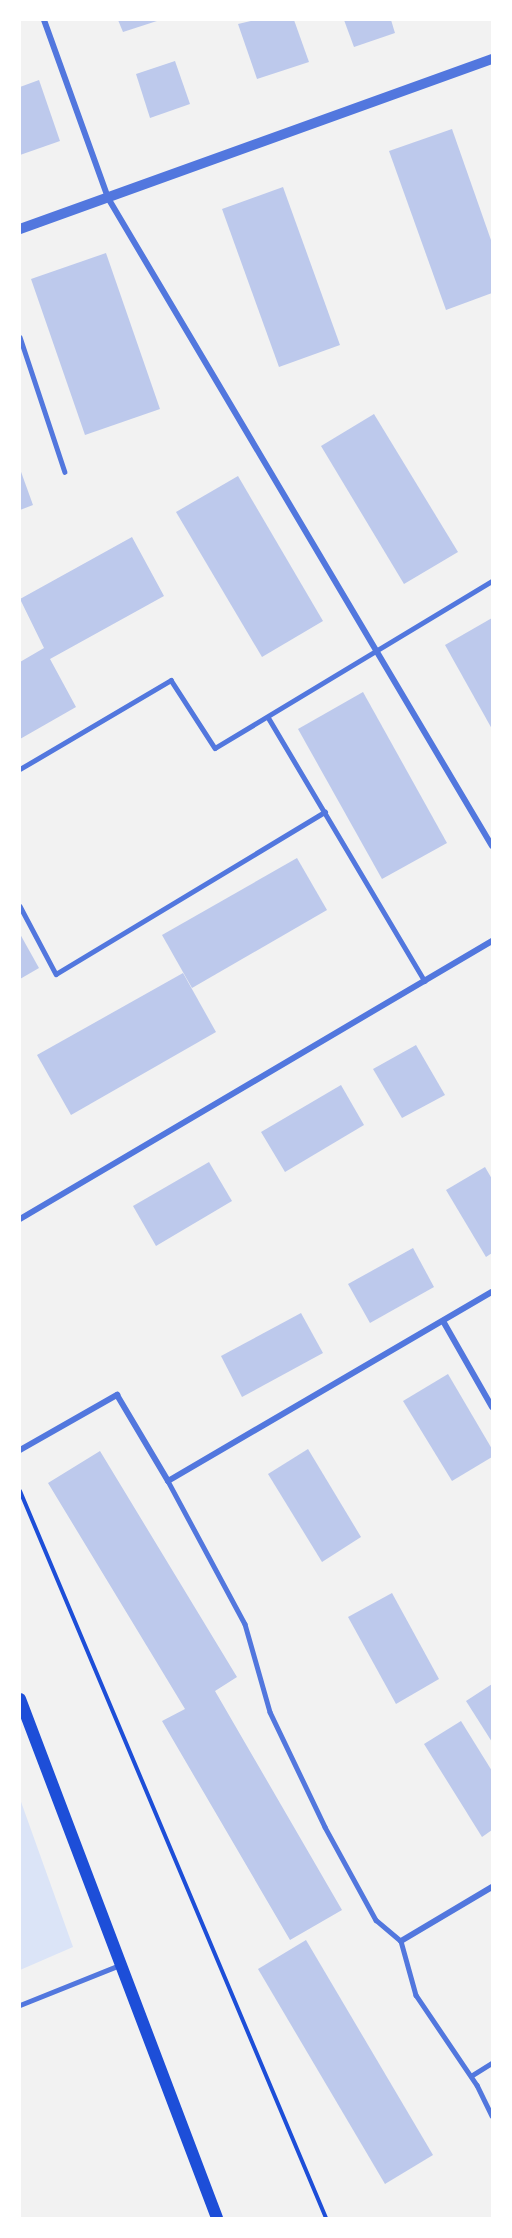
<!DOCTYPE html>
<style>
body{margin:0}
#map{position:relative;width:512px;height:2238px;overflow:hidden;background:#f2f2f2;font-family:"Source Sans 3",sans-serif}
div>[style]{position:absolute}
.green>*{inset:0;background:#dbe4f7}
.building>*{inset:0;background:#bdc9ec}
.path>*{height:4px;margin:-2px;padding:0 2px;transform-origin:2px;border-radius:2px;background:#1d4ed8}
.service>*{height:4.5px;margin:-2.25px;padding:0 2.25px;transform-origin:2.25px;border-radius:2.25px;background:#5277de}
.minor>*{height:6px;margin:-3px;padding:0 3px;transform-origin:3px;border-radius:3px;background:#5277de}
.tertiary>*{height:10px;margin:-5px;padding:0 5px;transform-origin:5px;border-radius:5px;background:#5277de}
.secondary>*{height:12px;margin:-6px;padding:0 6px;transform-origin:6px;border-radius:6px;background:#1d4ed8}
span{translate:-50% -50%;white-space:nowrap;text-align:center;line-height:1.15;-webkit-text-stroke:6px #fff;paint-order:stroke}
.frame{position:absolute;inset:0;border:21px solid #fff;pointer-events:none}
</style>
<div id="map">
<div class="green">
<i style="clip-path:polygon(20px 1799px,73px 1947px,20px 1970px)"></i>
</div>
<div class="building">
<i style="clip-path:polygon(118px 20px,160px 20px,123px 32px)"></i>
<i style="clip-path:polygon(255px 20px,294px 20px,309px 62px,257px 79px,238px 24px)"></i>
<i style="clip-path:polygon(344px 20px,391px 20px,395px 33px,354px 47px)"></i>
<i style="clip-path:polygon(175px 61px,190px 104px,150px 118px,136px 74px)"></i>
<i style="clip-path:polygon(39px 80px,60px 141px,20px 155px,20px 87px)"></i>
<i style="clip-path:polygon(452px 129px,492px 243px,492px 293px,446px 310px,389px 151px)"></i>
<i style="clip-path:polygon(283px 187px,340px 345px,279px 367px,222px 209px)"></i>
<i style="clip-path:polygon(106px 253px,160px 409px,85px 435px,31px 279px)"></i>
<i style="clip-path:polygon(374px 414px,458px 552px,404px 584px,321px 446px)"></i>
<i style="clip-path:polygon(20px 469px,33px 505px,20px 510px)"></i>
<i style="clip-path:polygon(238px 476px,323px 621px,262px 657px,176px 512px)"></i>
<i style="clip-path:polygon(132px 537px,164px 596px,50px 659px,76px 707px,20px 739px,20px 662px,44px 648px,20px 599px)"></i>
<i style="clip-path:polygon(492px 618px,492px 729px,445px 645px)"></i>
<i style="clip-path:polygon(363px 692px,447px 843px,382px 879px,298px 729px)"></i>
<i style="clip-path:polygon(297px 858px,327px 910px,192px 988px,162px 935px)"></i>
<i style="clip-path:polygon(20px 934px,39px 968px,20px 979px)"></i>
<i style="clip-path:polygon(183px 973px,216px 1032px,71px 1115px,37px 1055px)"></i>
<i style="clip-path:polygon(416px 1045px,445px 1095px,402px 1118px,373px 1069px)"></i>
<i style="clip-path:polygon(341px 1085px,364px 1125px,285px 1172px,261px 1132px)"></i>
<i style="clip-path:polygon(209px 1162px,232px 1201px,156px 1246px,133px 1206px)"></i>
<i style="clip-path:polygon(485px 1167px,492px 1179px,492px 1253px,486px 1257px,446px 1190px)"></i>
<i style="clip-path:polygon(413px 1248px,434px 1287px,370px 1323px,348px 1284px)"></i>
<i style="clip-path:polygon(301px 1313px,323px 1353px,242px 1397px,221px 1356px)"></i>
<i style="clip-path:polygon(448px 1374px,492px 1449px,492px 1457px,452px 1481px,403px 1401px)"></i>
<i style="clip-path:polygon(308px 1449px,361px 1537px,322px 1562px,268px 1474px)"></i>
<i style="clip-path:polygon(100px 1451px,237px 1677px,215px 1691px,342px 1910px,290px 1940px,162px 1721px,185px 1709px,48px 1483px)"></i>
<i style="clip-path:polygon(392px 1593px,439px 1679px,396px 1704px,348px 1617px)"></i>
<i style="clip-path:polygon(492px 1684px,492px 1742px,466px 1701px)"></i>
<i style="clip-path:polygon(461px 1721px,492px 1771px,492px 1830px,482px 1837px,424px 1744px)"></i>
<i style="clip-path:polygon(306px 1940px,433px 2155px,385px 2184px,258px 1969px)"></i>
</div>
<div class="path">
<i style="left:20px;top:1491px;width:789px;rotate:67.17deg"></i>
</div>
<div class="service">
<i style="left:20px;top:337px;width:142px;rotate:71.6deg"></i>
<i style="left:268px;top:717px;width:307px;rotate:59.3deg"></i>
<i style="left:20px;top:769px;width:175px;rotate:-30.5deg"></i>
<i style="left:171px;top:680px;width:81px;rotate:57.1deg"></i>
<i style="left:215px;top:748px;width:323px;rotate:-31.1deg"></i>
<i style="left:20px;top:906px;width:77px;rotate:62.1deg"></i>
<i style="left:56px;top:974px;width:314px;rotate:-31.1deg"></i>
<i style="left:168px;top:1481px;width:162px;rotate:61.7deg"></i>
<i style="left:245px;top:1624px;width:91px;rotate:74.1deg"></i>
<i style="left:270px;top:1712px;width:127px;rotate:64.4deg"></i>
<i style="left:325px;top:1827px;width:106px;rotate:61.3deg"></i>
<i style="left:376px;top:1920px;width:33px;rotate:40deg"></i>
<i style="left:401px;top:1941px;width:56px;rotate:74.5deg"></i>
<i style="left:416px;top:1995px;width:109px;rotate:55.9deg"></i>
<i style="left:477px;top:2085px;width:34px;rotate:64deg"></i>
<i style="left:20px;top:2005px;width:108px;rotate:-21.8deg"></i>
<i style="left:471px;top:2076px;width:25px;rotate:-32deg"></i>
</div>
<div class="minor">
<i style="left:44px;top:20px;width:189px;rotate:70.2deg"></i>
<i style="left:108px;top:198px;width:753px;rotate:59.35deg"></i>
<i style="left:20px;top:1219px;width:548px;rotate:-30.5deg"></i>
<i style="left:443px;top:1321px;width:99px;rotate:60.3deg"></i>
<i style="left:20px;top:1450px;width:112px;rotate:-29.6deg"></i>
<i style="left:117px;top:1395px;width:100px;rotate:59.3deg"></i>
<i style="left:168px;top:1481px;width:375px;rotate:-30.3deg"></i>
<i style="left:401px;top:1941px;width:106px;rotate:-30.7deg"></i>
</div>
<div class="tertiary">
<i style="left:20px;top:229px;width:502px;rotate:-19.81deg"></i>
</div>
<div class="secondary">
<i style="left:20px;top:1699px;width:555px;rotate:69.21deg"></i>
</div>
<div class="frame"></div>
</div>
